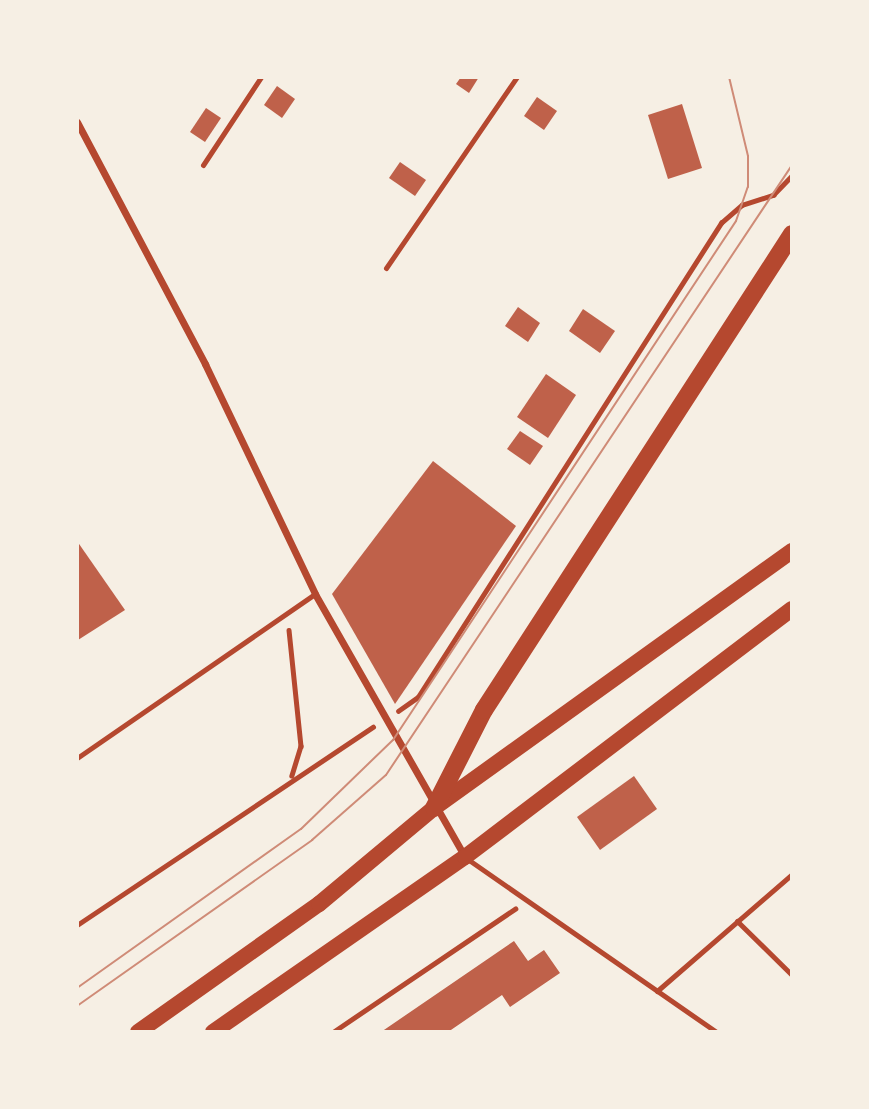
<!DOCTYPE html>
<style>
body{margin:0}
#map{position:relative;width:869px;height:1109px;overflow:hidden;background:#f6efe4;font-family:Inter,sans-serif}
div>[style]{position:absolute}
.building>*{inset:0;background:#bf614a}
.path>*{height:4.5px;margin:-2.25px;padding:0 2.25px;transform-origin:2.25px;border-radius:2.25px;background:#b5482f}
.service>*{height:5px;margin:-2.5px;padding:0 2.5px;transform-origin:2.5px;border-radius:2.5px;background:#b5482f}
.minor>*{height:7px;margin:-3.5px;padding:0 3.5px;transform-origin:3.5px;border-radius:3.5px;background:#b5482f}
.primary>*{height:16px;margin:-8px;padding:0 8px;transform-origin:8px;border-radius:8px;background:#b5482f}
.trunk>*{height:18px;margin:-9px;padding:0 9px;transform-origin:9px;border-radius:9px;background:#b5482f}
.tram>*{height:2px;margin:-1px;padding:0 1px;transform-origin:1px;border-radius:1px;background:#cf8b77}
span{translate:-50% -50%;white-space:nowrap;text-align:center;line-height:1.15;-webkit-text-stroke:7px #f6efe4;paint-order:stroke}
.frame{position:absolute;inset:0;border:79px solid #f6efe4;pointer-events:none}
</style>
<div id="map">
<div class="building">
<i style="clip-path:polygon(461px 77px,479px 77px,469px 93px,456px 84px)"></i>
<i style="clip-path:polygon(277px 86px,295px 99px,282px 118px,264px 105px)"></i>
<i style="clip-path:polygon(537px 97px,557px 111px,544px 130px,524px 116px)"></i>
<i style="clip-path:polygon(682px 104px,702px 168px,668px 179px,648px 115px)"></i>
<i style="clip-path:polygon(206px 108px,221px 118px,205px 142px,190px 132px)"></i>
<i style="clip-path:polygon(400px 162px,426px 180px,415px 196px,389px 178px)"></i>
<i style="clip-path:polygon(518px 307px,540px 323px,528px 342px,505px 326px)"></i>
<i style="clip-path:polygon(583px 309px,615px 331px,600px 353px,569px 331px)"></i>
<i style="clip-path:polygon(546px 374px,576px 395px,548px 438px,517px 417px)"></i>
<i style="clip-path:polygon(520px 431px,543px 446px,530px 465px,507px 449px)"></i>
<i style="clip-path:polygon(433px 461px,516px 526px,395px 704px,332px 594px)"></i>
<i style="clip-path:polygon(77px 541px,125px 610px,78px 640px,77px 639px)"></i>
<i style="clip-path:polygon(634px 776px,657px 809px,600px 850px,577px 817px)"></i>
<i style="clip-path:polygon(514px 941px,528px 961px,544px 950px,560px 973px,510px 1007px,502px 995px,448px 1032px,381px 1032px)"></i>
</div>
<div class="path">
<i style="left:289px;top:630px;width:117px;rotate:84.1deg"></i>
<i style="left:301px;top:746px;width:31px;rotate:107deg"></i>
<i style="left:398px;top:711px;width:24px;rotate:-35deg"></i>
<i style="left:418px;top:697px;width:563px;rotate:-57.41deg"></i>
<i style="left:721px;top:223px;width:28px;rotate:-41deg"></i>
<i style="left:742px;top:205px;width:33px;rotate:-18deg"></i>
<i style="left:773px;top:195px;width:28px;rotate:-46deg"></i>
<i style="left:77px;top:925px;width:356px;rotate:-33.8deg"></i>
<i style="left:333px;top:1032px;width:220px;rotate:-34.1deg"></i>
</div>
<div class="service">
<i style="left:203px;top:165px;width:105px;rotate:-56.6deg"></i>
<i style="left:386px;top:268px;width:232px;rotate:-55.6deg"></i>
<i style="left:77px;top:758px;width:289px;rotate:-34.6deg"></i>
<i style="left:466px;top:858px;width:305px;rotate:34.8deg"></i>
<i style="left:737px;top:921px;width:77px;rotate:44.5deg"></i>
<i style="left:657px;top:991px;width:179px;rotate:-40.9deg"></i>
</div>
<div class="minor">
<i style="left:77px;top:122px;width:274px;rotate:62.1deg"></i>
<i style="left:205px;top:364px;width:255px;rotate:64.4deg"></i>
<i style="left:315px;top:594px;width:303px;rotate:60.3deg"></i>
</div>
<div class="primary">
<i style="left:138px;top:1032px;width:222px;rotate:-35.3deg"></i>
<i style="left:319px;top:904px;width:150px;rotate:-39.9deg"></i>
<i style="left:434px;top:808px;width:441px;rotate:-35.7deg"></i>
<i style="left:213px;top:1032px;width:307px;rotate:-34.8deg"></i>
<i style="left:465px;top:857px;width:410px;rotate:-37.2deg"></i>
</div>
<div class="trunk">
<i style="left:434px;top:808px;width:110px;rotate:-63deg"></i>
<i style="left:484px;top:710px;width:567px;rotate:-57.09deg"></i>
</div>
<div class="tram">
<i style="left:77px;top:988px;width:275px;rotate:-35.4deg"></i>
<i style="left:301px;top:829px;width:128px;rotate:-44.1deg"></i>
<i style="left:393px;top:740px;width:622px;rotate:-56.54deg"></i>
<i style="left:736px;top:221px;width:36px;rotate:-71deg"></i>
<i style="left:748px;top:187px;width:31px;rotate:-90deg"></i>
<i style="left:748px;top:156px;width:81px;rotate:-103.5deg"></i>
<i style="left:77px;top:1006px;width:288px;rotate:-35.2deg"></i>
<i style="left:312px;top:840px;width:98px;rotate:-41.3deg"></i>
<i style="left:386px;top:775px;width:733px;rotate:-56.35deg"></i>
</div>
<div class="frame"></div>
</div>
